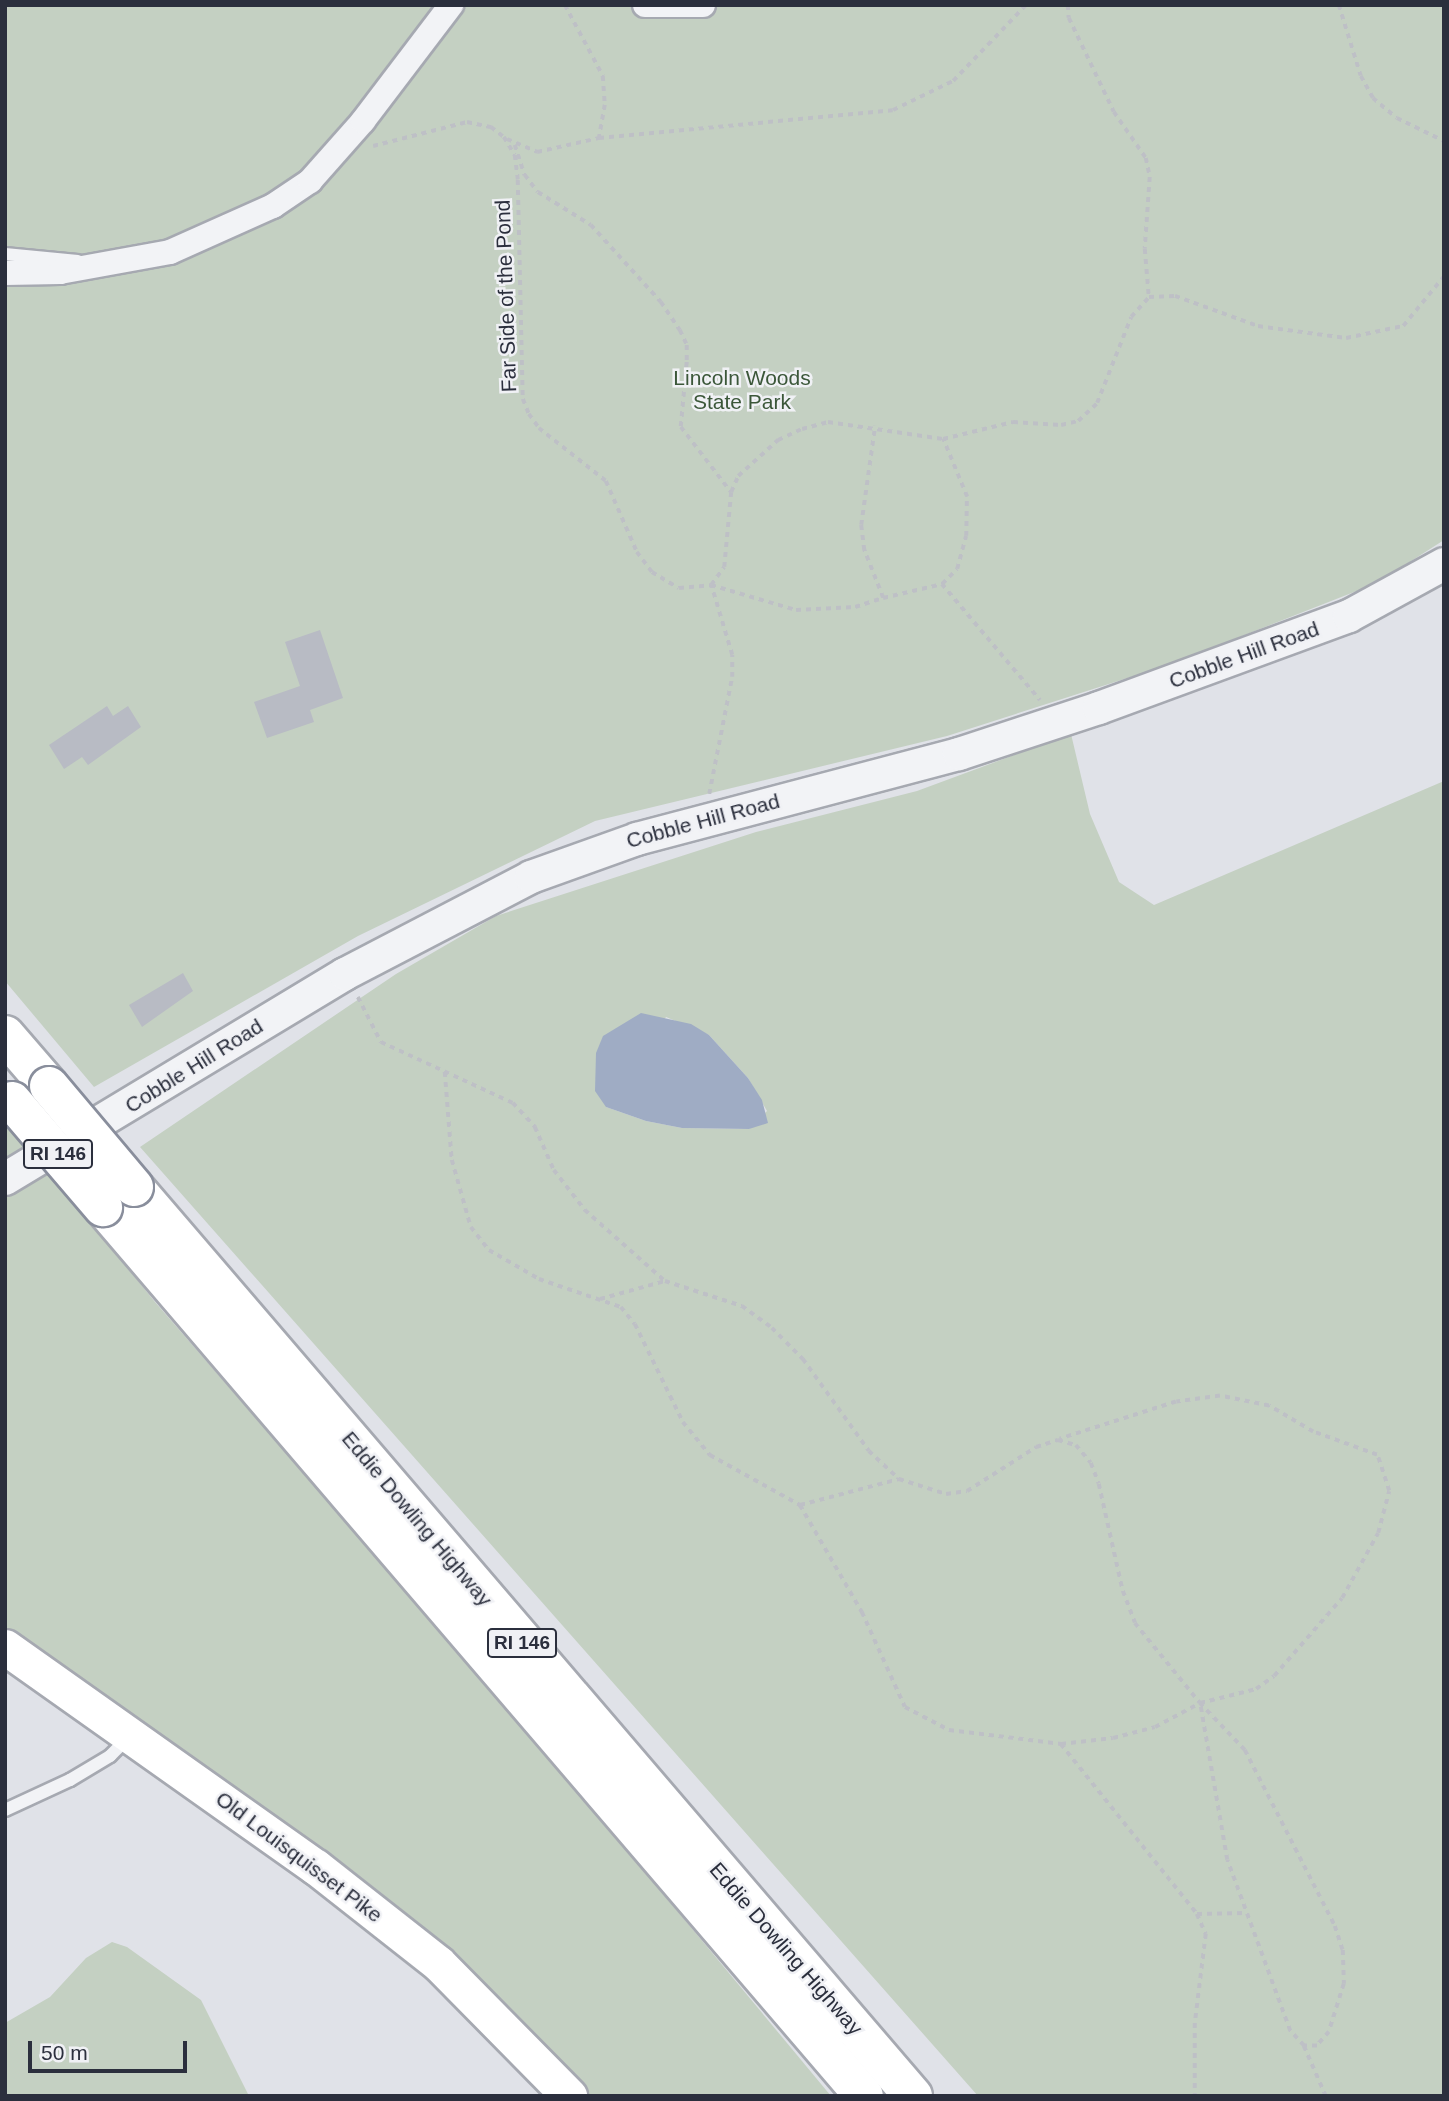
<!DOCTYPE html>
<style>
body{margin:0}
#map{position:relative;width:1449px;height:2101px;overflow:hidden;background:#e0e2e8;font-family:Arial,sans-serif}
div>[style]{position:absolute}
.green>*{inset:0;background:#c4d0c2}
.water>*{inset:0;background:#9facc4}
.building>*{inset:0;background:#b8bbc4}
.path>*{height:3.5px;margin-top:-1.75px;transform-origin:0;background:repeating-linear-gradient(90deg,#bec0c6 0 5px,transparent 0 10px)}
.roads{filter:drop-shadow(2px 0 #a6a9b1) drop-shadow(-2px 0 #a6a9b1) drop-shadow(0 2px #a6a9b1) drop-shadow(0 -2px #a6a9b1)}
.service>*{height:12px;margin:-6px;padding:0 6px;transform-origin:6px;border-radius:6px;background:#f2f3f6}
.minor>*{height:24px;margin:-12px;padding:0 12px;transform-origin:12px;border-radius:12px;background:#f2f3f6}
.tertiary>*{height:32px;margin:-16px;padding:0 16px;transform-origin:16px;border-radius:16px;background:#f2f3f6}
.secondary>*{height:35px;margin:-17.5px;padding:0 17.5px;transform-origin:17.5px;border-radius:17.5px;background:#fff}
.motorway>*{height:38px;margin:-19px;padding:0 19px;transform-origin:19px;border-radius:19px;background:#fff}
.bridges{filter:drop-shadow(2px 0 #898e9c) drop-shadow(-2px 0 #898e9c) drop-shadow(0 2px #898e9c) drop-shadow(0 -2px #898e9c)}
.motorway-bridge>*{height:38px;margin:-19px;padding:0 19px;transform-origin:19px;border-radius:19px;background:#fff}
span{translate:-50% -50%;white-space:nowrap;text-align:center;line-height:1.15;-webkit-text-stroke:5px #f0f1f5;paint-order:stroke}
.shield-label span{padding:2px 5px;background:#f0f1f5;border:2px solid;border-radius:5px;-webkit-text-stroke-width:0}
.shield-label{font-size:19px;color:#2b2f3d;font-weight:700}
.street-label{font-size:21px;color:#2b2f3d}
.park-label{font-size:21px;color:#3b5739}
.frame{position:absolute;inset:0;border:7px solid #2b2f3d;pointer-events:none}
.scale{position:absolute;left:28px;top:2041px;width:159px;height:32px;box-sizing:border-box;border:4px solid #2b2f3d;border-top:0;padding-left:9px;font-size:21px;line-height:24px;white-space:nowrap;color:#2b2f3d;-webkit-text-stroke:5px #f0f1f5;paint-order:stroke}
</style>
<div id="map">
<div class="green">
<i style="clip-path:polygon(5px 5px,1444px 5px,1444px 540px,1377px 583px,1168px 665px,947px 736px,595px 821px,358px 936px,94px 1087px,5px 981px)"></i>
<i style="clip-path:polygon(evenodd,1071px 734px,1090px 814px,1119px 882px,1154px 905px,1444px 781px,1444px 2096px,978px 2096px,140px 1147px,396px 974px,496px 916px,756px 832px,917px 791px,1071px 734px,666px 1017px,709px 1035px,748px 1078px,767px 1111px,749px 1129px,682px 1128px,646px 1121px,606px 1107px,666px 1017px)"></i>
<i style="clip-path:polygon(5px 1094px,45px 1165px,155px 1302px,527px 1730px,831px 2096px,571px 2096px,549px 2068px,5px 1645px)"></i>
<i style="clip-path:polygon(112px 1942px,127px 1947px,201px 2000px,249px 2096px,5px 2096px,5px 2023px,50px 1997px,86px 1958px)"></i>
</div>
<div class="water">
<i style="clip-path:polygon(641px 1013px,691px 1024px,709px 1035px,748px 1078px,762px 1100px,768px 1123px,749px 1129px,682px 1128px,646px 1121px,606px 1107px,595px 1091px,596px 1053px,603px 1036px)"></i>
</div>
<div class="building">
<i style="clip-path:polygon(320px 630px,343px 698px,310px 710px,314px 722px,267px 738px,254px 702px,300px 686px,285px 642px)"></i>
<i style="clip-path:polygon(107px 706px,113px 716px,128px 706px,141px 727px,88px 765px,82px 757px,64px 769px,49px 745px)"></i>
<i style="clip-path:polygon(183px 973px,193px 991px,142px 1027px,129px 1005px)"></i>
</div>
<div class="path">
<i style="left:565px;top:5px;width:81px;rotate:61.8deg"></i>
<i style="left:603px;top:76px;width:29px;rotate:86deg"></i>
<i style="left:605px;top:105px;width:34px;rotate:100deg"></i>
<i style="left:1068px;top:5px;width:13px;rotate:86deg"></i>
<i style="left:1069px;top:18px;width:104px;rotate:64.4deg"></i>
<i style="left:1114px;top:112px;width:56px;rotate:55.2deg"></i>
<i style="left:1146px;top:158px;width:19px;rotate:78deg"></i>
<i style="left:1150px;top:177px;width:72px;rotate:94deg"></i>
<i style="left:1145px;top:249px;width:48px;rotate:85.2deg"></i>
<i style="left:1339px;top:5px;width:74px;rotate:72.8deg"></i>
<i style="left:1361px;top:76px;width:25px;rotate:61deg"></i>
<i style="left:1373px;top:98px;width:31px;rotate:40deg"></i>
<i style="left:1397px;top:118px;width:52px;rotate:26.1deg"></i>
<i style="left:507px;top:139px;width:33px;rotate:23deg"></i>
<i style="left:537px;top:152px;width:64px;rotate:-12.7deg"></i>
<i style="left:599px;top:138px;width:295px;rotate:-5.4deg"></i>
<i style="left:893px;top:110px;width:67px;rotate:-25.8deg"></i>
<i style="left:953px;top:81px;width:105px;rotate:-46.2deg"></i>
<i style="left:515px;top:145px;width:32px;rotate:72deg"></i>
<i style="left:525px;top:175px;width:21px;rotate:53deg"></i>
<i style="left:538px;top:192px;width:62px;rotate:31.9deg"></i>
<i style="left:591px;top:225px;width:104px;rotate:47.7deg"></i>
<i style="left:661px;top:302px;width:34px;rotate:56deg"></i>
<i style="left:680px;top:330px;width:17px;rotate:65deg"></i>
<i style="left:687px;top:345px;width:17px;rotate:90deg"></i>
<i style="left:687px;top:362px;width:65px;rotate:95.3deg"></i>
<i style="left:681px;top:427px;width:82px;rotate:52.4deg"></i>
<i style="left:373px;top:146px;width:97px;rotate:-14.3deg"></i>
<i style="left:467px;top:122px;width:25px;rotate:12deg"></i>
<i style="left:491px;top:127px;width:16px;rotate:38deg"></i>
<i style="left:504px;top:137px;width:21px;rotate:59deg"></i>
<i style="left:515px;top:155px;width:25px;rotate:83deg"></i>
<i style="left:518px;top:180px;width:219px;rotate:88.7deg"></i>
<i style="left:523px;top:399px;width:16px;rotate:68deg"></i>
<i style="left:529px;top:414px;width:17px;rotate:54deg"></i>
<i style="left:539px;top:428px;width:85px;rotate:38.3deg"></i>
<i style="left:606px;top:481px;width:77px;rotate:66.4deg"></i>
<i style="left:637px;top:552px;width:25px;rotate:53deg"></i>
<i style="left:652px;top:572px;width:31px;rotate:31deg"></i>
<i style="left:679px;top:588px;width:32px;rotate:-5deg"></i>
<i style="left:711px;top:585px;width:22px;rotate:-54deg"></i>
<i style="left:724px;top:567px;width:75px;rotate:-84.7deg"></i>
<i style="left:731px;top:492px;width:17px;rotate:-66deg"></i>
<i style="left:738px;top:476px;width:54px;rotate:-42deg"></i>
<i style="left:778px;top:440px;width:26px;rotate:-25deg"></i>
<i style="left:802px;top:429px;width:27px;rotate:-15deg"></i>
<i style="left:828px;top:422px;width:116px;rotate:8.4deg"></i>
<i style="left:943px;top:439px;width:72px;rotate:-13.7deg"></i>
<i style="left:1013px;top:422px;width:48px;rotate:3.6deg"></i>
<i style="left:1061px;top:425px;width:17px;rotate:-13deg"></i>
<i style="left:1078px;top:421px;width:26px;rotate:-43deg"></i>
<i style="left:1097px;top:403px;width:92px;rotate:-68.4deg"></i>
<i style="left:1131px;top:317px;width:27px;rotate:-48deg"></i>
<i style="left:1149px;top:297px;width:26px;rotate:-2deg"></i>
<i style="left:1175px;top:296px;width:88px;rotate:19.9deg"></i>
<i style="left:1258px;top:326px;width:89px;rotate:7.8deg"></i>
<i style="left:1346px;top:338px;width:58px;rotate:-11.9deg"></i>
<i style="left:1403px;top:326px;width:65px;rotate:-50.6deg"></i>
<i style="left:942px;top:584px;width:152px;rotate:49.8deg"></i>
<i style="left:711px;top:585px;width:89px;rotate:16.4deg"></i>
<i style="left:796px;top:610px;width:59px;rotate:-2.9deg"></i>
<i style="left:855px;top:607px;width:29px;rotate:-18deg"></i>
<i style="left:883px;top:598px;width:52px;rotate:-111.6deg"></i>
<i style="left:864px;top:550px;width:25px;rotate:-97deg"></i>
<i style="left:861px;top:525px;width:100px;rotate:-82deg"></i>
<i style="left:883px;top:598px;width:61px;rotate:-13.3deg"></i>
<i style="left:942px;top:584px;width:21px;rotate:-45deg"></i>
<i style="left:957px;top:569px;width:34px;rotate:-75deg"></i>
<i style="left:966px;top:536px;width:39px;rotate:-89deg"></i>
<i style="left:967px;top:497px;width:63px;rotate:-112.5deg"></i>
<i style="left:709px;top:794px;width:119px;rotate:-78.9deg"></i>
<i style="left:732px;top:677px;width:22px;rotate:-90deg"></i>
<i style="left:732px;top:655px;width:73px;rotate:-106.7deg"></i>
<i style="left:358px;top:997px;width:51px;rotate:62.9deg"></i>
<i style="left:381px;top:1042px;width:145px;rotate:24.8deg"></i>
<i style="left:513px;top:1103px;width:33px;rotate:47deg"></i>
<i style="left:535px;top:1127px;width:47px;rotate:66.2deg"></i>
<i style="left:554px;top:1170px;width:51px;rotate:52.2deg"></i>
<i style="left:585px;top:1210px;width:107px;rotate:41.6deg"></i>
<i style="left:665px;top:1281px;width:81px;rotate:18deg"></i>
<i style="left:742px;top:1306px;width:37px;rotate:36deg"></i>
<i style="left:772px;top:1328px;width:44px;rotate:45deg"></i>
<i style="left:803px;top:1359px;width:113px;rotate:54.3deg"></i>
<i style="left:869px;top:1451px;width:41px;rotate:43deg"></i>
<i style="left:899px;top:1479px;width:49px;rotate:17.7deg"></i>
<i style="left:946px;top:1494px;width:21px;rotate:-8deg"></i>
<i style="left:967px;top:1491px;width:82px;rotate:-32.5deg"></i>
<i style="left:1036px;top:1447px;width:23px;rotate:-18deg"></i>
<i style="left:1058px;top:1440px;width:19px;rotate:16deg"></i>
<i style="left:1076px;top:1445px;width:23px;rotate:50deg"></i>
<i style="left:1091px;top:1463px;width:22px;rotate:69deg"></i>
<i style="left:1099px;top:1484px;width:110px;rotate:77.4deg"></i>
<i style="left:1123px;top:1591px;width:34px;rotate:69deg"></i>
<i style="left:1135px;top:1623px;width:103px;rotate:50.9deg"></i>
<i style="left:1200px;top:1703px;width:65px;rotate:46.2deg"></i>
<i style="left:1245px;top:1750px;width:198px;rotate:62.9deg"></i>
<i style="left:1335px;top:1926px;width:25px;rotate:72deg"></i>
<i style="left:1343px;top:1950px;width:34px;rotate:88deg"></i>
<i style="left:1344px;top:1984px;width:50px;rotate:107.4deg"></i>
<i style="left:1329px;top:2032px;width:18px;rotate:131deg"></i>
<i style="left:1317px;top:2046px;width:13px;rotate:180deg"></i>
<i style="left:1304px;top:2046px;width:21px;rotate:-133deg"></i>
<i style="left:1290px;top:2031px;width:182px;rotate:-110.2deg"></i>
<i style="left:1227px;top:1860px;width:159px;rotate:-99.8deg"></i>
<i style="left:445px;top:1072px;width:88px;rotate:85.5deg"></i>
<i style="left:452px;top:1160px;width:70px;rotate:74.2deg"></i>
<i style="left:471px;top:1227px;width:29px;rotate:52deg"></i>
<i style="left:489px;top:1250px;width:58px;rotate:30.1deg"></i>
<i style="left:539px;top:1279px;width:87px;rotate:18.9deg"></i>
<i style="left:621px;top:1307px;width:22px;rotate:51deg"></i>
<i style="left:635px;top:1324px;width:109px;rotate:63.9deg"></i>
<i style="left:683px;top:1422px;width:43px;rotate:50.7deg"></i>
<i style="left:710px;top:1455px;width:103px;rotate:29.1deg"></i>
<i style="left:800px;top:1505px;width:124px;rotate:59.9deg"></i>
<i style="left:862px;top:1612px;width:104px;rotate:65.6deg"></i>
<i style="left:905px;top:1707px;width:50px;rotate:27.6deg"></i>
<i style="left:949px;top:1730px;width:113px;rotate:7.1deg"></i>
<i style="left:1061px;top:1744px;width:52px;rotate:-6.6deg"></i>
<i style="left:1113px;top:1738px;width:43px;rotate:-14.7deg"></i>
<i style="left:1155px;top:1727px;width:51px;rotate:-28.1deg"></i>
<i style="left:1200px;top:1703px;width:58px;rotate:-14deg"></i>
<i style="left:1256px;top:1689px;width:22px;rotate:-36deg"></i>
<i style="left:1274px;top:1676px;width:103px;rotate:-48.9deg"></i>
<i style="left:1342px;top:1598px;width:74px;rotate:-61deg"></i>
<i style="left:1378px;top:1533px;width:43px;rotate:-75.3deg"></i>
<i style="left:1389px;top:1491px;width:38px;rotate:-108deg"></i>
<i style="left:1377px;top:1455px;width:68px;rotate:-160.2deg"></i>
<i style="left:1313px;top:1432px;width:51px;rotate:-149.4deg"></i>
<i style="left:1269px;top:1406px;width:50px;rotate:-168.5deg"></i>
<i style="left:1220px;top:1396px;width:44px;rotate:172.2deg"></i>
<i style="left:1176px;top:1402px;width:122px;rotate:162.3deg"></i>
<i style="left:600px;top:1299px;width:67px;rotate:-15.5deg"></i>
<i style="left:800px;top:1505px;width:102px;rotate:-14.7deg"></i>
<i style="left:1061px;top:1744px;width:218px;rotate:51.3deg"></i>
<i style="left:1197px;top:1914px;width:22px;rotate:66deg"></i>
<i style="left:1206px;top:1934px;width:90px;rotate:97deg"></i>
<i style="left:1195px;top:2023px;width:73px;rotate:90deg"></i>
<i style="left:1197px;top:1914px;width:48px;rotate:-1.2deg"></i>
<i style="left:1304px;top:2046px;width:55px;rotate:66.3deg"></i>
</div>
<div class="roads">
<div class="service">
<i style="left:5px;top:254px;width:73px;rotate:5.5deg"></i>
<i style="left:5px;top:1810px;width:72px;rotate:-24.8deg"></i>
<i style="left:70px;top:1780px;width:47px;rotate:-31deg"></i>
<i style="left:110px;top:1756px;width:25px;rotate:-45deg"></i>
</div>
<div class="minor">
<i style="left:645px;top:5px;width:58px"></i>
<i style="left:5px;top:273px;width:55px;rotate:-1deg"></i>
<i style="left:60px;top:272px;width:112px;rotate:-10.3deg"></i>
<i style="left:170px;top:252px;width:113px;rotate:-24.1deg"></i>
<i style="left:273px;top:206px;width:45px;rotate:-34deg"></i>
<i style="left:310px;top:181px;width:80px;rotate:-48.5deg"></i>
<i style="left:363px;top:121px;width:146px;rotate:-52.8deg"></i>
</div>
<div class="tertiary">
<i style="left:5px;top:1179px;width:397px;rotate:-31.1deg"></i>
<i style="left:345px;top:974px;width:210px;rotate:-27.5deg"></i>
<i style="left:531px;top:877px;width:113px;rotate:-19.7deg"></i>
<i style="left:637px;top:839px;width:333px;rotate:-14.8deg"></i>
<i style="left:959px;top:754px;width:147px;rotate:-18.2deg"></i>
<i style="left:1099px;top:708px;width:266px;rotate:-20.2deg"></i>
<i style="left:1349px;top:616px;width:108px;rotate:-28.7deg"></i>
</div>
<div class="secondary">
<i style="left:5px;top:1647px;width:381px;rotate:35.3deg"></i>
<i style="left:316px;top:1867px;width:155px;rotate:38.2deg"></i>
<i style="left:438px;top:1963px;width:187px;rotate:45.4deg"></i>
</div>
<div class="motorway">
<i style="left:5px;top:1035px;width:67px;rotate:49.2deg"></i>
<i style="left:134px;top:1187px;width:1197px;rotate:49.4deg"></i>
<i style="left:103px;top:1207px;width:1170px;rotate:49.44deg"></i>
</div>
</div>
<div class="bridges">
<div class="motorway-bridge">
<i style="left:49px;top:1086px;width:132px;rotate:49.9deg"></i>
<i style="left:12px;top:1101px;width:140px;rotate:49.4deg"></i>
</div>
</div>
<div class="shield-label">
<span style="left:58px;top:1154px">RI 146</span>
<span style="left:522px;top:1643px">RI 146</span>
</div>
<div class="street-label">
<span style="left:506px;top:296px;rotate:-92deg">Far Side of the Pond</span>
<span style="left:1244px;top:655px;rotate:-20deg">Cobble Hill Road</span>
<span style="left:703px;top:821px;rotate:-15deg">Cobble Hill Road</span>
<span style="left:194px;top:1066px;rotate:-32deg">Cobble Hill Road</span>
<span style="left:417px;top:1519px;rotate:50deg">Eddie Dowling Highway</span>
<span style="left:299px;top:1857px;rotate:37deg">Old Louisquisset Pike</span>
<span style="left:786px;top:1949px;rotate:49deg">Eddie Dowling Highway</span>
</div>
<div class="park-label">
<span style="left:742px;top:390px">Lincoln Woods<br>State Park</span>
</div>
<div class="frame"></div>
<div class="scale">50 m</div>
</div>
